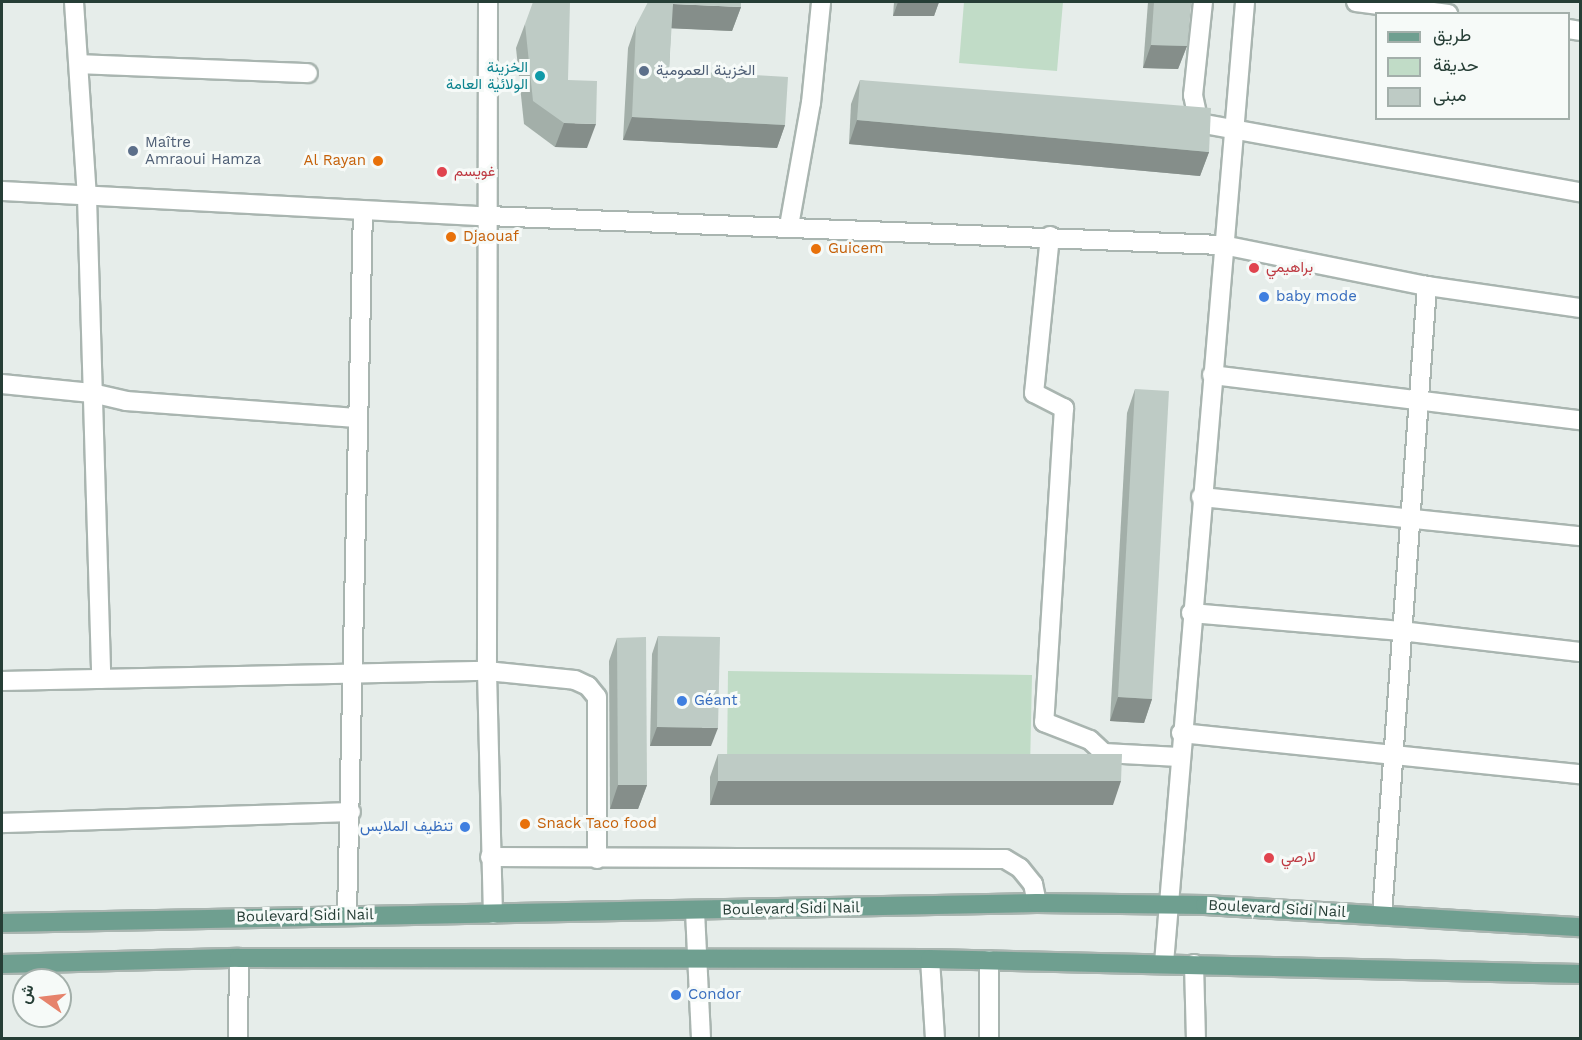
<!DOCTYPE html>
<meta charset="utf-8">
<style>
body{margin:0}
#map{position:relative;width:1582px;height:1040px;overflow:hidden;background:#e6edea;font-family:"Work Sans",Vazirmatn,sans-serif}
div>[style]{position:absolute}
.green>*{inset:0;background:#c1dcc7}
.roads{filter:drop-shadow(2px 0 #a9b5b0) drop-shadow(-2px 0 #a9b5b0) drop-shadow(0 2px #a9b5b0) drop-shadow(0 -2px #a9b5b0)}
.minor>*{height:18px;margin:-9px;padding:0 9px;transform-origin:9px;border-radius:9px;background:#fff}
.major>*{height:18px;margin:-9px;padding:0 9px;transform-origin:9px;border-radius:9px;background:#6f9f90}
.wall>*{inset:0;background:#a3afa9}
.shaded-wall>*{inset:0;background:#858e8a}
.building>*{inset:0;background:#becbc5}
.dots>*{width:16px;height:16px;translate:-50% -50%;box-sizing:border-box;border:3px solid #f6faf8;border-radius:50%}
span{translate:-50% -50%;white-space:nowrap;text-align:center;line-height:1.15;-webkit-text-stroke:6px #f6faf8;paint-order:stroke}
.culture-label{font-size:15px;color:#0d838f}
.right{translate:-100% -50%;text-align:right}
.service-label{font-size:15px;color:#4e5e75}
.left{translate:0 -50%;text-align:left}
.food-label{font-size:15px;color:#c56008}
.health-label{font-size:15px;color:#be3a42}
.shop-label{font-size:15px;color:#366cbe}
.street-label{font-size:15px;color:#263e36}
.frame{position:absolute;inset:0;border:3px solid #263e36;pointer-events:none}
.legend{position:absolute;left:1375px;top:12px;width:195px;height:108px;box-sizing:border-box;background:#f6faf8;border:2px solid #a3afaa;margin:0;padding:8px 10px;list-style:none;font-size:18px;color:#263e36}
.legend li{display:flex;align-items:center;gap:12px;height:30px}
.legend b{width:30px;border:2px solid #a3afaa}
.north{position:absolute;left:12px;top:968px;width:60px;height:60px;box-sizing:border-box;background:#f6faf8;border:2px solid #a3afaa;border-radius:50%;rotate:284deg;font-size:16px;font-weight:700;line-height:24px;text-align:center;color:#263e36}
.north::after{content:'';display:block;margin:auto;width:21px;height:27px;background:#e6836c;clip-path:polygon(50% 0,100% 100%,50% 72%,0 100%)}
</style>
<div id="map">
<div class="green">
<i style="clip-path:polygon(964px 2px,1063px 2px,1057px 71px,959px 63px)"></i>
<i style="clip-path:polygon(728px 671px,1032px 675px,1030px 770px,727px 765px)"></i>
</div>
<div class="roads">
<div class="minor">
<i style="left:74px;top:2px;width:195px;rotate:86.2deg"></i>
<i style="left:87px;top:197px;width:482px;rotate:88.3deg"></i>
<i style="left:488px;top:2px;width:669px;rotate:90.09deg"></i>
<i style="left:487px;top:671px;width:243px;rotate:88.6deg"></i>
<i style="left:1203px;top:2px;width:94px;rotate:96.1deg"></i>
<i style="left:1193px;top:95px;width:29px;rotate:78deg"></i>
<i style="left:1199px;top:123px;width:387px;rotate:10.3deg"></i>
<i style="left:1356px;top:2px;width:93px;rotate:7.4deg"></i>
<i style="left:1568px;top:29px;width:12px;rotate:9deg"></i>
<i style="left:79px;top:64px;width:229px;rotate:2.3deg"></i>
<i style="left:2px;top:191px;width:486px;rotate:3deg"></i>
<i style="left:487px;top:216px;width:737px;rotate:2.26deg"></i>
<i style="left:1223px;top:245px;width:208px;rotate:11.4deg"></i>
<i style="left:1427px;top:286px;width:155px;rotate:8.2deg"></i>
<i style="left:789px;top:226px;width:125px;rotate:-79.9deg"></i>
<i style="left:811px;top:103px;width:101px;rotate:-84.3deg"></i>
<i style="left:1050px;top:236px;width:158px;rotate:95.8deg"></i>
<i style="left:1034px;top:393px;width:34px;rotate:27deg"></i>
<i style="left:1064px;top:408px;width:315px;rotate:93.6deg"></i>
<i style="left:1044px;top:722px;width:49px;rotate:21.4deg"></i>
<i style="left:1090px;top:740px;width:19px;rotate:43deg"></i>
<i style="left:1104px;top:753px;width:75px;rotate:3.1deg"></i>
<i style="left:1212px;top:375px;width:371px;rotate:7deg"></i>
<i style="left:2px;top:384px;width:90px;rotate:5.7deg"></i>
<i style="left:92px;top:393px;width:35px;rotate:13deg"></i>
<i style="left:126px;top:401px;width:231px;rotate:4.2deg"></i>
<i style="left:1201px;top:497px;width:381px;rotate:5.9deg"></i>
<i style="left:1191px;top:613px;width:211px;rotate:4.9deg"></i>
<i style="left:1401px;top:631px;width:180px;rotate:6.7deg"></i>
<i style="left:2px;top:681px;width:485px;rotate:-1.2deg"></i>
<i style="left:487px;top:671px;width:88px;rotate:5.8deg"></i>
<i style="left:575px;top:680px;width:14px;rotate:25deg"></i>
<i style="left:588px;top:686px;width:14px;rotate:51deg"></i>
<i style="left:597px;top:697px;width:162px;rotate:90deg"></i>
<i style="left:1181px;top:733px;width:401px;rotate:5.9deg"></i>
<i style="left:2px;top:823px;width:349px;rotate:-1.8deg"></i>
<i style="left:490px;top:857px;width:515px;rotate:0.22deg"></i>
<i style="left:1005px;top:859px;width:17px;rotate:31deg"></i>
<i style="left:1020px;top:868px;width:21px;rotate:51deg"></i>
<i style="left:1033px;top:884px;width:19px;rotate:78deg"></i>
<i style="left:695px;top:911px;width:127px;rotate:87.3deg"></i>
<i style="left:347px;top:914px;width:703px;rotate:-88.7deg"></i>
<i style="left:1382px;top:915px;width:631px;rotate:-85.91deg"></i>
<i style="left:930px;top:959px;width:79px;rotate:86.4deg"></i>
<i style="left:989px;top:960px;width:78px;rotate:90deg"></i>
<i style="left:1164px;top:963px;width:964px;rotate:-85.18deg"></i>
<i style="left:1194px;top:964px;width:74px;rotate:88.5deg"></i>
<i style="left:238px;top:1038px;width:80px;rotate:-89.3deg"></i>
</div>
<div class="major">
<i style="left:2px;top:923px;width:1035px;rotate:-1.11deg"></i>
<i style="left:1037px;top:903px;width:168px;rotate:0.7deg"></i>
<i style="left:1205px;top:905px;width:376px;rotate:3.4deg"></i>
<i style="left:2px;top:964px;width:237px;rotate:-1.5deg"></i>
<i style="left:239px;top:958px;width:691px;rotate:0.08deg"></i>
<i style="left:930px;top:959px;width:650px;rotate:1.32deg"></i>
</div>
</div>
<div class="wall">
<i style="clip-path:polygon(894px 2px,939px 2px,934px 16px,893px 16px)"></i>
<i style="clip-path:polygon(1148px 2px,1191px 2px,1187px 46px,1178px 69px,1143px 68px)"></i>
<i style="clip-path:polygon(741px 7px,732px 31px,671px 28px,669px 70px,785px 125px,777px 148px,623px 140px,628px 48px,636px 25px)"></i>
<i style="clip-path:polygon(525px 24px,587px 148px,555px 147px,524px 124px,516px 48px)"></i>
<i style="clip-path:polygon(860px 80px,1209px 152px,1200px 176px,849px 144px,851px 104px)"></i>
<i style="clip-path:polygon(1135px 389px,1152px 699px,1144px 723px,1110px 721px,1127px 413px)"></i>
<i style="clip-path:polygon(658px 636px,711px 746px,650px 746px,652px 654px)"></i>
<i style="clip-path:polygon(617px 638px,647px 785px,638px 809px,610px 809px,609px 661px)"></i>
<i style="clip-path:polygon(718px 754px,1113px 805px,710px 805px,710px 777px)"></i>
</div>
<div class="shaded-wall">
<i style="clip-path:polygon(898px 2px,939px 2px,934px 16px,893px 16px)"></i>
<i style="clip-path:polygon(673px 4px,741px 7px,732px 31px,664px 28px)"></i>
<i style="clip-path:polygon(1151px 45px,1187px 46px,1178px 69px,1143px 68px)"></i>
<i style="clip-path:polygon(632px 117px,785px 125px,777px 148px,623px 140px)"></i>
<i style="clip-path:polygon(857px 120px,1209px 152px,1200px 176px,849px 144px)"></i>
<i style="clip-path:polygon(564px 123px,596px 124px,587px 148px,555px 147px)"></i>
<i style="clip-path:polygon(1118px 697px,1152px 699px,1144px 723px,1110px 721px)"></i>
<i style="clip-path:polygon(657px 727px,718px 728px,711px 746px,650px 746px)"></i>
<i style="clip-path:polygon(718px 781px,1121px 781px,1113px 805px,710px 805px)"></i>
<i style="clip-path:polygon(618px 785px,647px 785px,638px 809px,610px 809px)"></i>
</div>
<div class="building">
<i style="clip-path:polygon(533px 2px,570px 2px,568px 80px,597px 81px,596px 124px,564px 123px,533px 101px,525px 24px)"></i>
<i style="clip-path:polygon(648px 2px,741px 2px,741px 7px,673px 4px,669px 70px,788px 77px,785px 125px,632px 117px,636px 25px)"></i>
<i style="clip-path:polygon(1154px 2px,1191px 2px,1187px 46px,1151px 45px)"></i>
<i style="clip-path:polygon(860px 80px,1211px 108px,1209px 152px,857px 120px)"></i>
<i style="clip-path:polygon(1135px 389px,1169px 391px,1152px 699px,1118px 697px)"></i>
<i style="clip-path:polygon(658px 636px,720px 637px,718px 728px,657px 727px)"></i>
<i style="clip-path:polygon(646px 637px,647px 785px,618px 785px,617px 638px)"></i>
<i style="clip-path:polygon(718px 754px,1122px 754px,1121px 781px,718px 781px)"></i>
</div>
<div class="dots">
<i style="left:644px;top:71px;background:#5c6f8a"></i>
<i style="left:540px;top:76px;background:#0f9aa8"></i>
<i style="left:133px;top:151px;background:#5c6f8a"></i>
<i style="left:378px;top:161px;background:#e8710a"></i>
<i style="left:442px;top:172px;background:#e0444e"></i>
<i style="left:451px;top:237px;background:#e8710a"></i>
<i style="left:816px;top:249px;background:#e8710a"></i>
<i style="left:1254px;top:268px;background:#e0444e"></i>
<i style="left:1264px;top:297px;background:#3f7fe0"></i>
<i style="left:682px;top:701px;background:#3f7fe0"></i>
<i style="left:525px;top:824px;background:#e8710a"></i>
<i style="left:465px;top:827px;background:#3f7fe0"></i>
<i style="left:1269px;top:858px;background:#e0444e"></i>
<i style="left:676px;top:995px;background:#3f7fe0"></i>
</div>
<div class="culture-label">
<span class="right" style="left:528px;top:76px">الخزينة<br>الولائية العامة</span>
</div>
<div class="service-label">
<span class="left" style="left:656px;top:71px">الخزينة العمومية</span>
<span class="left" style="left:145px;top:151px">Maître<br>Amraoui Hamza</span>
</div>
<div class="food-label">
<span class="right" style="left:366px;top:161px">Al Rayan</span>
<span class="left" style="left:463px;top:237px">Djaouaf</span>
<span class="left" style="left:828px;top:249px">Guicem</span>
<span class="left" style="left:537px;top:824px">Snack Taco food</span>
</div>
<div class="health-label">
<span class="left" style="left:454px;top:172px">غويسم</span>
<span class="left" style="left:1266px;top:268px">براهيمي</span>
<span class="left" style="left:1281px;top:858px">لارصي</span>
</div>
<div class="shop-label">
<span class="left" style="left:1276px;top:297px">baby mode</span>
<span class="left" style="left:694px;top:701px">Géant</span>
<span class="right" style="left:453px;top:827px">تنظيف الملابس</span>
<span class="left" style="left:688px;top:995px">Condor</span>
</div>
<div class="street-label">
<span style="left:791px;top:909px;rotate:-1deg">Boulevard Sidi Nail</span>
<span style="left:1277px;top:909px;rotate:3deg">Boulevard Sidi Nail</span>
<span style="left:305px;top:916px;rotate:-1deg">Boulevard Sidi Nail</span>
</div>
<div class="frame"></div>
<ul class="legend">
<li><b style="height:8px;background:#6f9f90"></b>طريق</li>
<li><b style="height:16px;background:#c1dcc7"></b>حديقة</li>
<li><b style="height:16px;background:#becbc5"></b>مبنى</li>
</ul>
<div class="north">ش</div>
</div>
